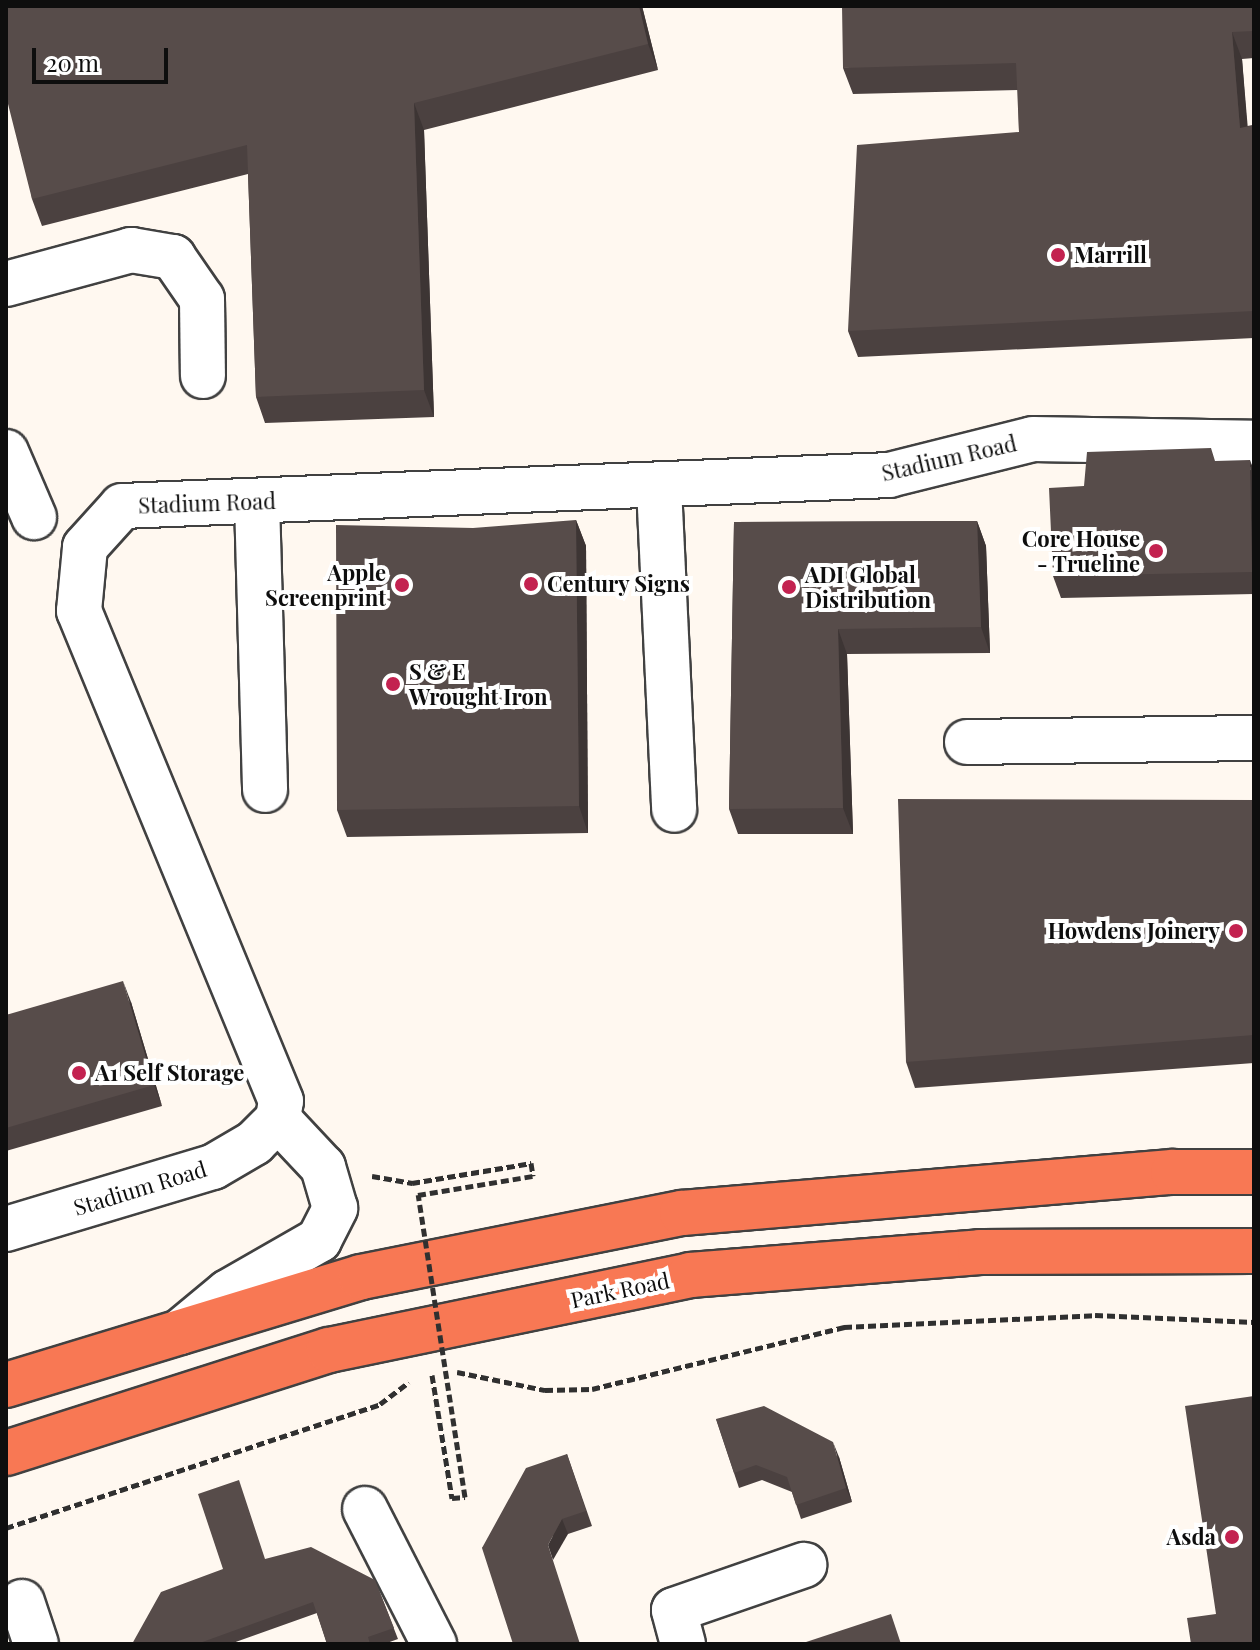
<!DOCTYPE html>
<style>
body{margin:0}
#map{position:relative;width:1260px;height:1650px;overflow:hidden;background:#fff8f0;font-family:"Playfair Display",serif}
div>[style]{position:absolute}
.path>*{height:5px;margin-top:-2.5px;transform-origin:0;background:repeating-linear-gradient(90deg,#303030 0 8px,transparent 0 12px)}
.roads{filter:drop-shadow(2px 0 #414141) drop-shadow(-2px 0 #414141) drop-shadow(0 2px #414141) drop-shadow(0 -2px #414141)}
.minor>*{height:44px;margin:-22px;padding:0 22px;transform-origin:22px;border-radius:22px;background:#fff}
.highway>*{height:44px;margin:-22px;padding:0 22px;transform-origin:22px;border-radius:22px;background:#f87854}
.path-bridge>*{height:5px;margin-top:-2.5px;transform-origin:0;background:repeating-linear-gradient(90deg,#303030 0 8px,transparent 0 12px)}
.wall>*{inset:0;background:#4b4140}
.shaded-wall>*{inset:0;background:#3d3534}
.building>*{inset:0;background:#574c4a}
.dots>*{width:22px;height:22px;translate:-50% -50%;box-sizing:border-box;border:4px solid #fff;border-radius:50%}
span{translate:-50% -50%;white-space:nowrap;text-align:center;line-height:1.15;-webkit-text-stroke:8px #fff;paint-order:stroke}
.poi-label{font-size:22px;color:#0e0e0e;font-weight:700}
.left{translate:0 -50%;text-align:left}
.right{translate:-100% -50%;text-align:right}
.street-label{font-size:22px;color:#0e0e0e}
.frame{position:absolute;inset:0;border:8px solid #0e0e0e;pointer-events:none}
.scale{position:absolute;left:32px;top:48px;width:136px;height:36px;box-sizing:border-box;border:4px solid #0e0e0e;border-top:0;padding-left:10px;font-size:24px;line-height:28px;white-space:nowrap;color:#0e0e0e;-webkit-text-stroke:6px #fff;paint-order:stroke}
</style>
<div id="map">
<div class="path">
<i style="left:372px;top:1176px;width:41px;rotate:9.9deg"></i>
<i style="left:412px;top:1183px;width:121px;rotate:-9.5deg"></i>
<i style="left:531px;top:1163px;width:13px;rotate:81deg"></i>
<i style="left:457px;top:1372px;width:90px;rotate:11.6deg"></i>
<i style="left:545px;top:1390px;width:47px;rotate:-1.2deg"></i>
<i style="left:592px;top:1389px;width:260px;rotate:-13.8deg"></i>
<i style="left:844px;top:1327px;width:251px;rotate:-2.7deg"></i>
<i style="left:1095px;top:1315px;width:159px;rotate:2.5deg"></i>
<i style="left:432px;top:1375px;width:125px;rotate:80.8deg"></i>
<i style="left:452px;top:1498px;width:13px;rotate:-4deg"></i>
<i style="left:6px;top:1528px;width:394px;rotate:-18.3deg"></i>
<i style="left:380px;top:1404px;width:36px;rotate:-37deg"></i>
</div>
<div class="roads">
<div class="minor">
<i style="left:6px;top:284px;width:130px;rotate:-15.2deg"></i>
<i style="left:131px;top:250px;width:43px;rotate:9.5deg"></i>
<i style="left:173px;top:257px;width:51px;rotate:55.4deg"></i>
<i style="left:202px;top:299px;width:77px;rotate:89.3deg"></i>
<i style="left:6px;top:452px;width:71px;rotate:66.7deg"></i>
<i style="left:659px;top:487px;width:323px;rotate:87.3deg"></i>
<i style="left:257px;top:501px;width:289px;rotate:88.4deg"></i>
<i style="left:967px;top:742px;width:287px;rotate:-0.8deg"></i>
<i style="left:6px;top:1229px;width:216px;rotate:-16.7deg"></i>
<i style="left:213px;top:1167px;width:48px;rotate:-30.3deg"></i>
<i style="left:254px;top:1143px;width:34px;rotate:-45deg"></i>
<i style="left:278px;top:1119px;width:18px;rotate:-81deg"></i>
<i style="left:281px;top:1101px;width:530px;rotate:-112.4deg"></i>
<i style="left:79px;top:611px;width:64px;rotate:-84.6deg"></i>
<i style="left:85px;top:547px;width:55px;rotate:-47.9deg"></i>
<i style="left:122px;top:506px;width:768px;rotate:-2.31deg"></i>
<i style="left:889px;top:475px;width:148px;rotate:-14deg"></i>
<i style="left:1033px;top:439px;width:221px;rotate:1deg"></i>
<i style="left:180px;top:1332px;width:62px;rotate:-39.8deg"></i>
<i style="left:228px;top:1292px;width:105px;rotate:-29.7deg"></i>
<i style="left:319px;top:1240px;width:36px;rotate:-63deg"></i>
<i style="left:335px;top:1208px;width:43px;rotate:-106.3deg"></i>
<i style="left:323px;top:1167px;width:66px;rotate:-133.2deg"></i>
<i style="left:365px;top:1509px;width:152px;rotate:62.9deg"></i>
<i style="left:22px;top:1602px;width:44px;rotate:71.6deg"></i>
<i style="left:683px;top:1644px;width:35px;rotate:-105deg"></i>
<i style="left:674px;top:1610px;width:138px;rotate:-19.1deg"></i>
</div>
<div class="highway">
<i style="left:6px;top:1385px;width:371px;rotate:-16.9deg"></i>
<i style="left:361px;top:1277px;width:327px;rotate:-11.3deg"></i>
<i style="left:682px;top:1213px;width:493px;rotate:-4.8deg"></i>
<i style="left:1173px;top:1172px;width:81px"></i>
<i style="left:6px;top:1453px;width:339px;rotate:-17.7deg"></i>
<i style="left:329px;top:1350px;width:369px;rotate:-11.7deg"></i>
<i style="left:690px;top:1275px;width:291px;rotate:-4.5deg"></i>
<i style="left:980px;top:1252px;width:274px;rotate:-0.2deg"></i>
</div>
</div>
<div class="path-bridge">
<i style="left:465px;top:1497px;width:306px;rotate:-98.8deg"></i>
<i style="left:418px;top:1195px;width:117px;rotate:-9.4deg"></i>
</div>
<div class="wall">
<i style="clip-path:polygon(6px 6px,642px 6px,658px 70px,424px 130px,434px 417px,265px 423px,256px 397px,248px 174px,42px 226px,32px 199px)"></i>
<i style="clip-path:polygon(1254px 6px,1254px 58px,1242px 59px,1247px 126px,1254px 125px,1254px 338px,858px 357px,848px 331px,1019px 132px,1018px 90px,853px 94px,843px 68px)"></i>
<i style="clip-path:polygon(1216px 461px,1254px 471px,1254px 594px,1061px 598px,1053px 576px,1084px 486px)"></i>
<i style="clip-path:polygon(576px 520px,586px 546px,588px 833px,347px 837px,337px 810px)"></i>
<i style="clip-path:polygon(977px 521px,986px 546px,990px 653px,847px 654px,853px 834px,738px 834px,729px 809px,734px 522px)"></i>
<i style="clip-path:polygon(1254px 800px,1254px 1063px,915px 1088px,906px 1062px)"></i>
<i style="clip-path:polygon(131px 1002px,162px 1106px,6px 1151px,6px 1015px)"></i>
<i style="clip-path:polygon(716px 1419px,839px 1457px,852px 1502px,801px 1519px,792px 1492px,762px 1480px,739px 1488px)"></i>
<i style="clip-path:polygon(567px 1454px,592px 1526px,568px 1534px,482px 1548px)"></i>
<i style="clip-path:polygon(266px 1559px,375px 1580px,398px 1639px,384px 1644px,327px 1644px,317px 1613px,230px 1644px,132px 1644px)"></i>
</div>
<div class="shaded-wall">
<i style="clip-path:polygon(639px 6px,642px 6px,658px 70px,648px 44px)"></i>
<i style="clip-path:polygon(1232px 32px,1242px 59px,1250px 154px,1240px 128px)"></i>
<i style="clip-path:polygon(414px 103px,424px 130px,434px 417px,424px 390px)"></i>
<i style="clip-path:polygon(1250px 460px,1254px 471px,1254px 578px,1252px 572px)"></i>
<i style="clip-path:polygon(576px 520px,586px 546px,588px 833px,579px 806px)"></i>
<i style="clip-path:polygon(977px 521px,986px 546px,990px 653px,981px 627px)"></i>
<i style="clip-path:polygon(838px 629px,847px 654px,853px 834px,843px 808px)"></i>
<i style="clip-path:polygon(123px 981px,131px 1002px,162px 1106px,154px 1085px)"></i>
<i style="clip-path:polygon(833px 1442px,839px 1457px,852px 1502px,846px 1488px)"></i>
<i style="clip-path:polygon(562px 1519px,568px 1534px,553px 1560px,548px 1545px)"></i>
</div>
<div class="building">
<i style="clip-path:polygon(6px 6px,639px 6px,648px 44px,414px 103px,424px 390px,256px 397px,247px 145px,32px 199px,6px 96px)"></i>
<i style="clip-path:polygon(842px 6px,1254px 6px,1254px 31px,1232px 32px,1240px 128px,1254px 125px,1254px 311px,848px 331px,857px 145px,1019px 132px,1016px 63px,843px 68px)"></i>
<i style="clip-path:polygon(1211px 448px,1215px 461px,1250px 460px,1252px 572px,1053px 576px,1049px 488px,1084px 486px,1087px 452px)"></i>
<i style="clip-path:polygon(576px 520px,579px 806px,337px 810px,336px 525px,473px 528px)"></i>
<i style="clip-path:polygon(977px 521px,981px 627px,838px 629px,843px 808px,729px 809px,734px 522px)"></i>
<i style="clip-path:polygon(898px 799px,1254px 800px,1254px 1035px,906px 1062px)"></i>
<i style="clip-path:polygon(123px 981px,154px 1085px,6px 1128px,6px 1015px)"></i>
<i style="clip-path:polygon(1254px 1396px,1254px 1644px,1191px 1644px,1187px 1618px,1216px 1614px,1185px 1406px)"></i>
<i style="clip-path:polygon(764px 1406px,833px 1442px,846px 1488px,796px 1505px,787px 1477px,756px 1465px,734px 1473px,716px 1419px)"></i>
<i style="clip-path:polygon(567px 1454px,586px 1511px,562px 1519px,548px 1545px,580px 1644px,513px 1644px,482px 1548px,526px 1468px)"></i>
<i style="clip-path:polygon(239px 1480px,265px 1559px,311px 1547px,375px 1580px,394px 1628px,368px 1637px,370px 1644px,327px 1644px,313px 1602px,197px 1644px,132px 1644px,161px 1592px,223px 1569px,198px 1494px)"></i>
<i style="clip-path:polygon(891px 1614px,901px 1644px,800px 1644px)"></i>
</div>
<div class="dots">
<i style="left:1058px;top:255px;background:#c32250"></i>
<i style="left:1156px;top:551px;background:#c32250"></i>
<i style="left:531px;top:584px;background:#c32250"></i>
<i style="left:402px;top:585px;background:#c32250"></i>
<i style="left:789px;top:587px;background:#c32250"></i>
<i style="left:393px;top:684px;background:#c32250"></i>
<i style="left:1236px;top:931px;background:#c32250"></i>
<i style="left:79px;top:1073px;background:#c32250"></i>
<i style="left:1232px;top:1537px;background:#c32250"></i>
</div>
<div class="poi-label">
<span class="left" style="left:1074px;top:255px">Marrill</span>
<span class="right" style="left:1140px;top:551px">Core House<br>- Trueline</span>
<span class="right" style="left:386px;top:585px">Apple<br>Screenprint</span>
<span class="left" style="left:805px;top:587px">ADI Global<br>Distribution</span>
<span class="left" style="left:547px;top:584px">Century Signs</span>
<span class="left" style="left:409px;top:684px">S &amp; E<br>Wrought Iron</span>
<span class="right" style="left:1220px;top:931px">Howdens Joinery</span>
<span class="left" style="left:95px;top:1073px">A1 Self Storage</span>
<span class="right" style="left:1216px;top:1537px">Asda</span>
</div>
<div class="street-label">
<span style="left:949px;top:458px;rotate:-13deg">Stadium Road</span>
<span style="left:207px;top:503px;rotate:-2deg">Stadium Road</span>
<span style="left:140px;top:1188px;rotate:-17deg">Stadium Road</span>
<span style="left:620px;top:1290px;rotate:-12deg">Park Road</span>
</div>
<div class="frame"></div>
<div class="scale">20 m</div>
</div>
